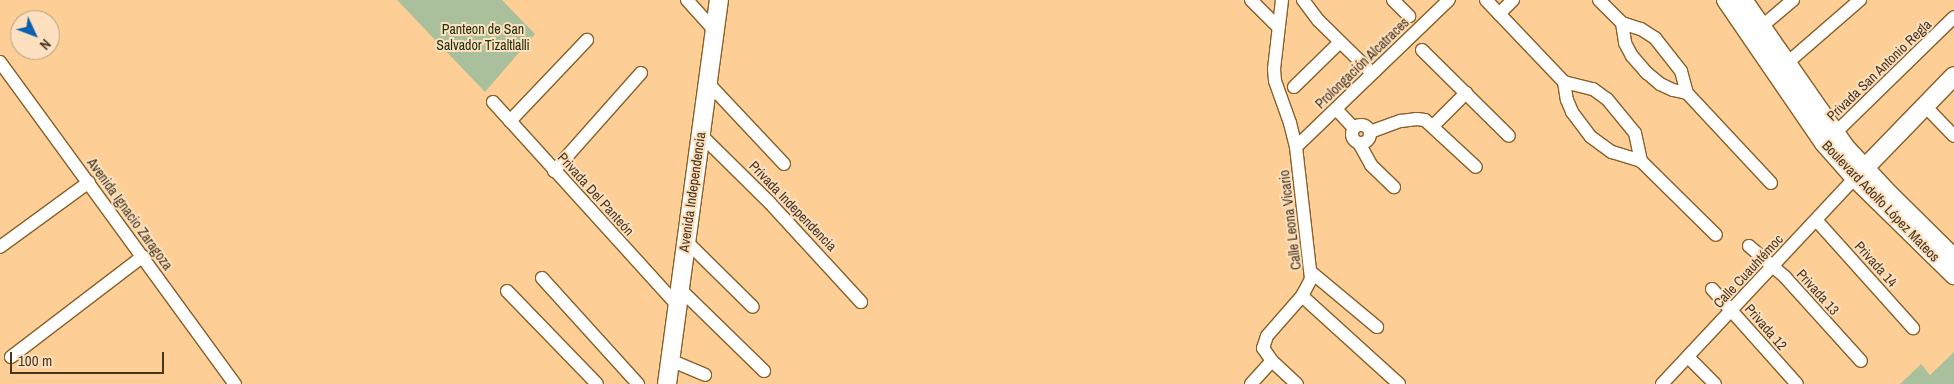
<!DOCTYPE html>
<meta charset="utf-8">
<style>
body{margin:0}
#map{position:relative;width:1954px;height:384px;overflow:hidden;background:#fdcf96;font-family:"Archivo Narrow",sans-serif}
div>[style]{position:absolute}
.green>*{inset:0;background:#aabf9b}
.roads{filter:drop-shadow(1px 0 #896028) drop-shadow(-1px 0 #896028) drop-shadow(0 1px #896028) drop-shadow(0 -1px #896028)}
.street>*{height:12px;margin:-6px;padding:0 6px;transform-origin:6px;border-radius:6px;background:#fff}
.street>.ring{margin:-6px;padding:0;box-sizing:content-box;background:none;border:12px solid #fff;border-radius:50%}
.secondary>*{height:18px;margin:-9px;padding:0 9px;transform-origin:9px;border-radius:9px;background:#fff}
span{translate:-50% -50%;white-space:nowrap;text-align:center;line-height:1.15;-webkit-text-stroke:4px #fce0bf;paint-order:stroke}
.park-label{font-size:14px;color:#1d3009}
.street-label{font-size:14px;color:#47351e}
.north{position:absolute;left:10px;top:10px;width:50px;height:50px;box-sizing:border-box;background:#fce0bf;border:1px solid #b49c7f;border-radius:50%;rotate:133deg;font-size:14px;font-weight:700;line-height:20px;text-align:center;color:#47351e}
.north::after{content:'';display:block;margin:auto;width:18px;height:22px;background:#0961af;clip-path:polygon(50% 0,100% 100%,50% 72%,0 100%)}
.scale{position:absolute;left:10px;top:352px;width:154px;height:22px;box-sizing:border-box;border:2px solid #47351e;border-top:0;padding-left:6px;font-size:15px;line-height:18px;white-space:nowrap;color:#47351e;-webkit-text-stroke:4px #fce0bf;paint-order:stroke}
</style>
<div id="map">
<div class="green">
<i style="clip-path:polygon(397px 0,502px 0,535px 34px,485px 92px)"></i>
<i style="clip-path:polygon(1954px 352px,1954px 384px,1900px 384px,1921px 364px,1930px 375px)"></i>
</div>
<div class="roads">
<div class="street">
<i style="left:687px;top:0;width:42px;rotate:47.9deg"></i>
<i style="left:1251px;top:0;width:38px;rotate:45deg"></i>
<i style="left:1282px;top:0;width:69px;rotate:96.6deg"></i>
<i style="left:1274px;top:69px;width:12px;rotate:85deg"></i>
<i style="left:1275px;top:81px;width:45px;rotate:70.3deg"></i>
<i style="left:1290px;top:123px;width:25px;rotate:76deg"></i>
<i style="left:1296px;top:147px;width:133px;rotate:83.5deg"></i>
<i style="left:1311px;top:279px;width:19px;rotate:118deg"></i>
<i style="left:1302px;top:296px;width:53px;rotate:131.2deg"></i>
<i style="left:1267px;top:336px;width:13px;rotate:108deg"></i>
<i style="left:1263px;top:348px;width:16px;rotate:55deg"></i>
<i style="left:1272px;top:361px;width:34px;rotate:43deg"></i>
<i style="left:1303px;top:0;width:26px;rotate:53deg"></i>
<i style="left:1319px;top:21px;width:74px;rotate:44.5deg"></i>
<i style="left:1393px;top:0;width:23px;rotate:45deg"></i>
<i style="left:1486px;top:0;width:113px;rotate:46.4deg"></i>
<i style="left:1564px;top:82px;width:30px;rotate:14deg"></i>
<i style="left:1593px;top:89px;width:17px;rotate:36deg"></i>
<i style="left:1607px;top:99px;width:44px;rotate:50.5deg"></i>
<i style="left:1635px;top:133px;width:29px;rotate:78deg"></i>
<i style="left:1599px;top:0;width:33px;rotate:45deg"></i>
<i style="left:1622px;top:23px;width:20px;rotate:18deg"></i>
<i style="left:1641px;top:29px;width:17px;rotate:33deg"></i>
<i style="left:1655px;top:38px;width:42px;rotate:51.8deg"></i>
<i style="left:1681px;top:71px;width:23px;rotate:75deg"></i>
<i style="left:1687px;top:93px;width:123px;rotate:47deg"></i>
<i style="left:1499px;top:14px;width:20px;rotate:-45deg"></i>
<i style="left:1622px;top:23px;width:20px;rotate:81deg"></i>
<i style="left:1625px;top:43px;width:15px;rotate:62deg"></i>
<i style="left:1632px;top:56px;width:23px;rotate:49deg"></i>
<i style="left:1647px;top:73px;width:17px;rotate:40deg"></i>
<i style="left:1660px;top:84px;width:14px;rotate:25deg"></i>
<i style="left:1673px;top:90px;width:14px;rotate:12deg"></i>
<i style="left:1761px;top:27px;width:42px;rotate:-40.2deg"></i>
<i style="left:1422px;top:50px;width:122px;rotate:44.7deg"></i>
<i style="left:0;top:62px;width:399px;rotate:53.9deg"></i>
<i style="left:1786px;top:64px;width:98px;rotate:-40.9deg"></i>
<i style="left:1564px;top:82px;width:18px;rotate:81deg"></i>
<i style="left:1567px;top:100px;width:13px;rotate:67deg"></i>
<i style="left:1572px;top:112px;width:31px;rotate:53deg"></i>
<i style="left:1591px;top:137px;width:26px;rotate:36deg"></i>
<i style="left:1612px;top:152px;width:30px;rotate:17deg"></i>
<i style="left:1641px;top:161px;width:105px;rotate:44.6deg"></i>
<i style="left:708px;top:83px;width:111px;rotate:46.8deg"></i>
<i style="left:1294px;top:87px;width:64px;rotate:-44.4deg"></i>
<i style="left:493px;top:102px;width:274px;rotate:47.8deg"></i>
<i style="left:1924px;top:105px;width:43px;rotate:45.9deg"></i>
<i style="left:1336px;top:109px;width:26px;rotate:47deg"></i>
<i style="left:510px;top:121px;width:112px;rotate:-46.5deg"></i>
<i class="ring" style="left:1352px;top:125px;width:6px;height:6px"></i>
<i style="left:1433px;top:126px;width:47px;rotate:-45deg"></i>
<i style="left:1370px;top:132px;width:33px;rotate:-20deg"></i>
<i style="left:1401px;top:121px;width:16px;rotate:-7deg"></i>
<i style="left:1417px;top:119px;width:8px;rotate:7deg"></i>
<i style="left:1425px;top:120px;width:69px;rotate:42.7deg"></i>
<i style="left:700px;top:134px;width:97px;rotate:44.6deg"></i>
<i style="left:769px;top:202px;width:136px;rotate:47.4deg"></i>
<i style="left:1830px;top:138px;width:173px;rotate:-44.3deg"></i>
<i style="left:1359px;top:143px;width:25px;rotate:61deg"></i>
<i style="left:1371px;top:165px;width:32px;rotate:44deg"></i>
<i style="left:1296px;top:147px;width:212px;rotate:-43.9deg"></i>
<i style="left:554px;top:171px;width:131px;rotate:-48.4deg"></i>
<i style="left:1817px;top:221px;width:144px;rotate:48.1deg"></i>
<i style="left:685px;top:240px;width:95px;rotate:44.6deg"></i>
<i style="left:1749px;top:246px;width:48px;rotate:40.7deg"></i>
<i style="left:1785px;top:277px;width:113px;rotate:47.9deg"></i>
<i style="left:0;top:247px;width:110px;rotate:-36.1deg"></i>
<i style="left:1311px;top:272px;width:86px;rotate:39.8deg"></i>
<i style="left:542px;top:278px;width:143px;rotate:47.8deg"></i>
<i style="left:679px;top:288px;width:119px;rotate:44.3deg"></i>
<i style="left:1712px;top:289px;width:127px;rotate:48.2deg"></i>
<i style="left:507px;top:291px;width:129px;rotate:45.9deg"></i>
<i style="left:1302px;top:296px;width:131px;rotate:42.2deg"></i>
<i style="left:11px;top:357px;width:166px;rotate:-37.4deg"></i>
<i style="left:1688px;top:357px;width:38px;rotate:45deg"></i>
<i style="left:670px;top:360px;width:38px;rotate:23deg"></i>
<i style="left:1251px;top:384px;width:31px;rotate:-48deg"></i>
<i style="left:1662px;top:384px;width:282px;rotate:-46.9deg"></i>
</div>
<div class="secondary">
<i style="left:1726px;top:0;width:173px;rotate:55.6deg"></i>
<i style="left:1824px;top:143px;width:47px;rotate:48.5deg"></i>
<i style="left:1855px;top:178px;width:139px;rotate:44.4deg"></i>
<i style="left:1743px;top:0;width:179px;rotate:55.2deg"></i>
<i style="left:1845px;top:147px;width:64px;rotate:46.9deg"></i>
<i style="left:1889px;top:194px;width:91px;rotate:44.6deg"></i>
<i style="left:1857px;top:176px;width:139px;rotate:-45.9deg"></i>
<i style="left:667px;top:384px;width:388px;rotate:-82.3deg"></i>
</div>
</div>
<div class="park-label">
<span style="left:483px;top:37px">Panteon de San<br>Salvador Tizaltlalli</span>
</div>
<div class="street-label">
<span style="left:1362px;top:63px;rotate:-44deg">Prolongación Alcatraces</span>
<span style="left:1879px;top:70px;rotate:-44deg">Privada San Antonio Regla</span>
<span style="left:692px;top:192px;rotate:-82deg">Avenida Independencia</span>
<span style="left:596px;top:194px;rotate:48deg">Privada Del Panteón</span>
<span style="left:1881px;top:201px;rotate:46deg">Boulevard Adolfo López Mateos</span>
<span style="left:793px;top:206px;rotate:46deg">Privada Independencia</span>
<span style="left:130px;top:214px;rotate:54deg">Avenida Ignacio Zaragoza</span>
<span style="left:1290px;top:220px;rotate:-97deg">Calle Leona Vicario</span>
<span style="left:1876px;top:264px;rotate:48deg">Privada 14</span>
<span style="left:1748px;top:271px;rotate:-47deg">Calle Cuauhtémoc</span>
<span style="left:1818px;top:292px;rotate:48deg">Privada 13</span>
<span style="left:1766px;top:327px;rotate:49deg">Privada 12</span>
</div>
<div class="north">N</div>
<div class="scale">100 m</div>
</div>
